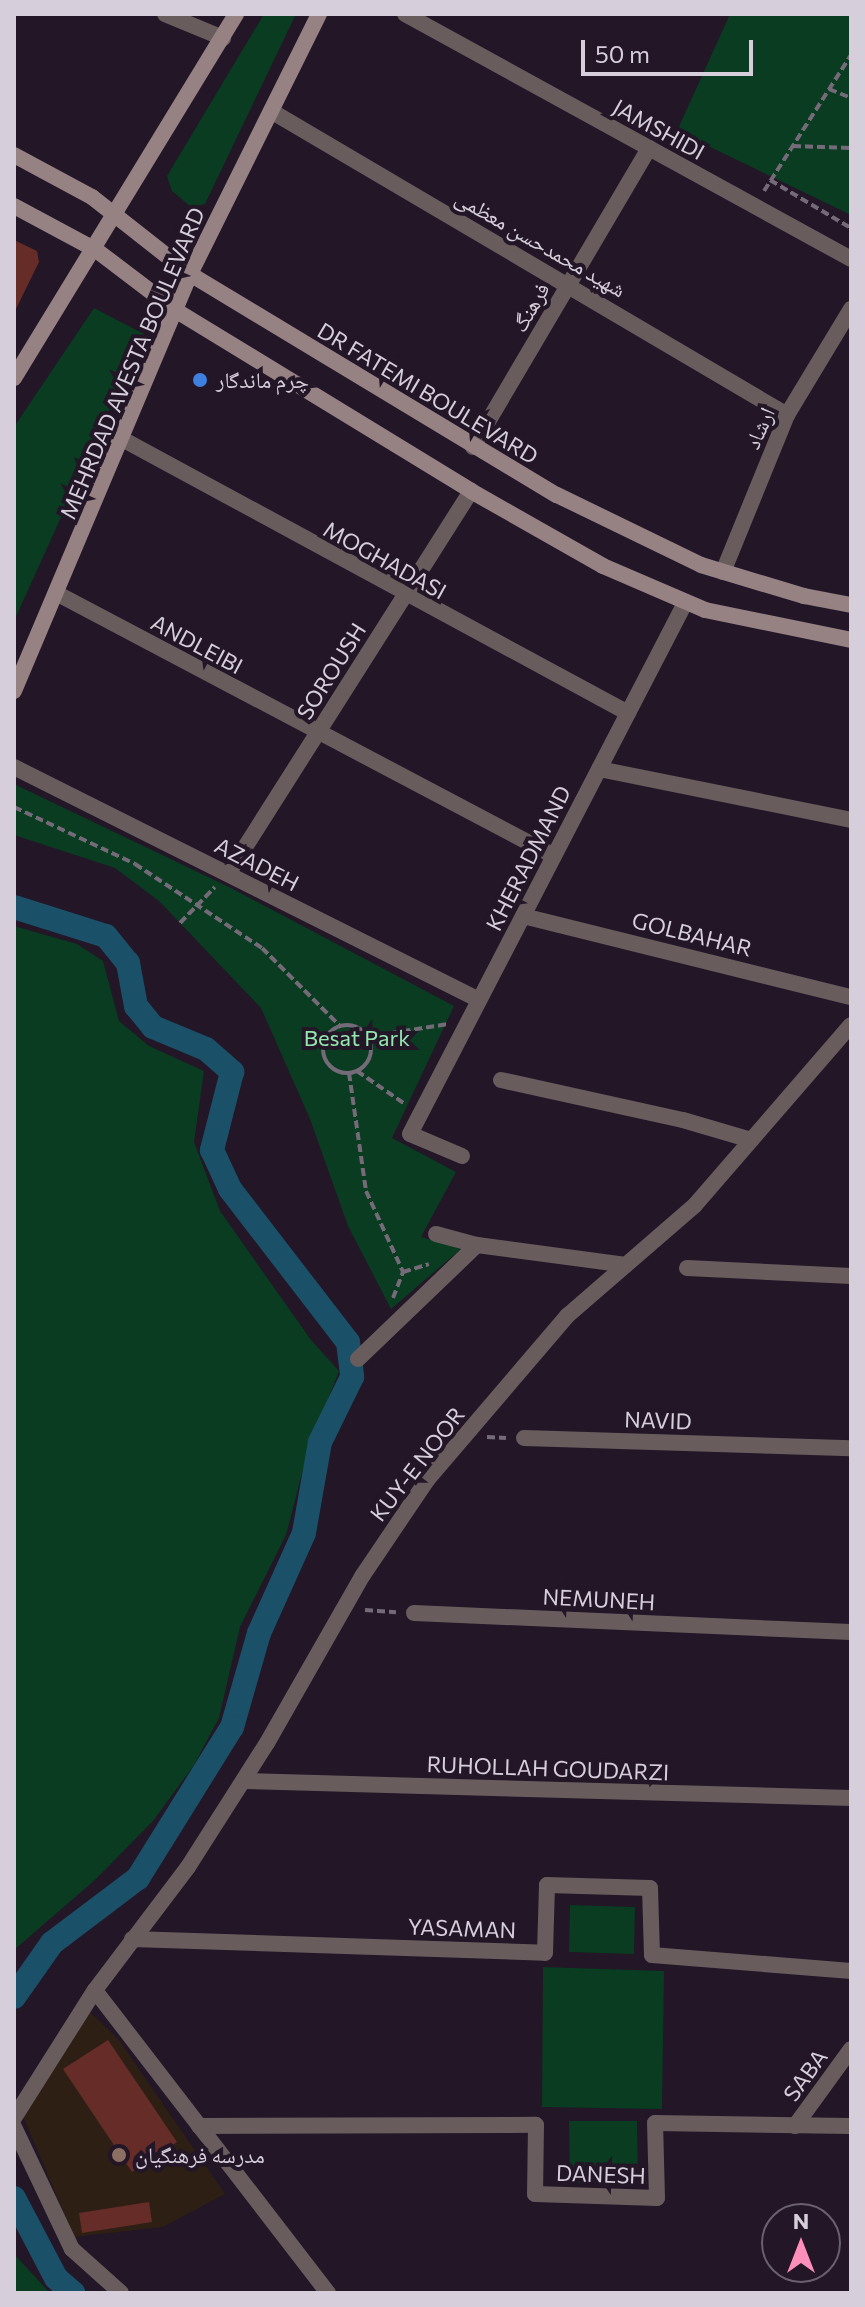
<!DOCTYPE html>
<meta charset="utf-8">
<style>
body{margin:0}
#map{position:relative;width:865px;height:2307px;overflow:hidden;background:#221627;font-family:Commissioner,"Noto Naskh Arabic",sans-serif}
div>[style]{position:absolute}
.education>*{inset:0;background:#2d1f14}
.green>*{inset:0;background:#093c20}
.canal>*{height:24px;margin:-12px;padding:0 12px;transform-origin:12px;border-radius:12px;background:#1a5068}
.building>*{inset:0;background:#662c27}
.path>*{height:4px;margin-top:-2px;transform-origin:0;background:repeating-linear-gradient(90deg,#746a78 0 8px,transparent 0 12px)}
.path>.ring{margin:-2px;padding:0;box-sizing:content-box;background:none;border:4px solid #746a78;border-radius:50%}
.minor>*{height:16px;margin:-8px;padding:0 8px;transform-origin:8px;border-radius:8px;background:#695c5d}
.tertiary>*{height:16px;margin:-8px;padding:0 8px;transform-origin:8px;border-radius:8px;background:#695c5d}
.secondary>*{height:16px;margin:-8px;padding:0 8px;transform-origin:8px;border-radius:8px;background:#968183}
.dots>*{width:22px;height:22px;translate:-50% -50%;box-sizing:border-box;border:4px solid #221627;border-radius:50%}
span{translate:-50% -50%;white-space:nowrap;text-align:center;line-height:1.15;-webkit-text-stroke:8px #221627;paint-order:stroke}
.street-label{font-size:22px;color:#d6ceda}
.poi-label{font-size:22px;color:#d6ceda}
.left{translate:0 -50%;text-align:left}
.park-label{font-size:22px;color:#92e7ae}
.frame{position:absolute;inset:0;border:16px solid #d6ceda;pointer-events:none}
.north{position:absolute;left:761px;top:2203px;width:80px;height:80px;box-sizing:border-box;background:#221627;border:2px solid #6a606f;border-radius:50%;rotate:0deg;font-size:22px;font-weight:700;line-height:32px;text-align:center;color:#d6ceda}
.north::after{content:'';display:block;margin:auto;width:28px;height:36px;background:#ff8eba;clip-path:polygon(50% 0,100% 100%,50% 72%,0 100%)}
.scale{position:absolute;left:581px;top:40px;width:172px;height:36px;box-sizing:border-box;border:4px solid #d6ceda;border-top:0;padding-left:10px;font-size:24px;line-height:28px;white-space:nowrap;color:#d6ceda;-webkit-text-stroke:6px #221627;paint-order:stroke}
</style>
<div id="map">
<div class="education">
<i style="clip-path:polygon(88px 2010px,119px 2040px,225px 2194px,163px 2227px,74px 2237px,23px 2116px)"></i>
</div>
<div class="green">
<i style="clip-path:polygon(264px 14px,296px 14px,205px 204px,191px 207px,172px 191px,167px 176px)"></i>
<i style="clip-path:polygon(730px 14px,851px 14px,851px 215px,677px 131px)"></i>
<i style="clip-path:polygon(94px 308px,144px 334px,14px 621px,14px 427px)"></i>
<i style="clip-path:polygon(14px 784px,229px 887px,454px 1006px,392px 1138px,456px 1172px,421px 1237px,461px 1249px,391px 1309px,348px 1226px,310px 1119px,261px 1008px,159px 901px,115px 868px,14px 835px)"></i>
<i style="clip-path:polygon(14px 926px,77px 944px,103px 961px,119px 1021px,149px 1046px,204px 1071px,194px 1142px,220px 1211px,311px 1340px,339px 1371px,308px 1450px,286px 1535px,240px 1627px,219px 1718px,194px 1765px,153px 1821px,96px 1879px,14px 1950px)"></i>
<i style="clip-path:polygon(570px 1905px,635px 1907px,634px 1954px,569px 1952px)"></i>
<i style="clip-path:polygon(543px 1967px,664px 1971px,662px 2109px,542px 2107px)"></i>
<i style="clip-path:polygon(569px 2121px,637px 2121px,638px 2182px,570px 2183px)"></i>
<i style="clip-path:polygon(14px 2254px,50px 2293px,14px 2293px)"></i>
</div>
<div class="canal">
<i style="left:14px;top:907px;width:96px;rotate:17.5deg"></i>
<i style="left:106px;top:936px;width:35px;rotate:51deg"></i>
<i style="left:128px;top:963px;width:44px;rotate:79.5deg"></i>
<i style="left:136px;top:1006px;width:27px;rotate:51deg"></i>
<i style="left:153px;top:1027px;width:57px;rotate:22.5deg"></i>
<i style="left:206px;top:1049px;width:35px;rotate:41deg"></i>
<i style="left:232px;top:1072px;width:81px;rotate:104.4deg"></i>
<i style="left:212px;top:1150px;width:43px;rotate:65.2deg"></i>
<i style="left:230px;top:1189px;width:193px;rotate:52.4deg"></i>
<i style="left:348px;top:1342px;width:35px;rotate:83deg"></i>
<i style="left:352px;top:1377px;width:72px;rotate:116.2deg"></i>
<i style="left:320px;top:1442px;width:92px;rotate:100deg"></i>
<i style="left:304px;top:1533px;width:110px;rotate:114.2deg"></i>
<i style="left:259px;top:1633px;width:98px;rotate:106deg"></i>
<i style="left:232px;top:1727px;width:178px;rotate:121.9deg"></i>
<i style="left:138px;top:1878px;width:108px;rotate:142.9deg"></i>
<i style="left:52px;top:1943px;width:66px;rotate:125.1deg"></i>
<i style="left:14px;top:2198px;width:90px;rotate:62.3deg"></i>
<i style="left:56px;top:2278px;width:23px;rotate:41deg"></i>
</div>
<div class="building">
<i style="clip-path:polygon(14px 240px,37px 251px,39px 262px,14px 313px)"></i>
<i style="clip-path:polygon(108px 2040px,177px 2142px,132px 2172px,63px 2069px)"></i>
<i style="clip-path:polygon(149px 2202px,152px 2222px,82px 2233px,79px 2213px)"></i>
</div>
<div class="path">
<i style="left:829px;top:89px;width:24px;rotate:22deg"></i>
<i style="left:793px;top:146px;width:58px;rotate:2deg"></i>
<i style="left:770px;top:180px;width:94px;rotate:30.7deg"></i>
<i style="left:764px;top:191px;width:161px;rotate:-57.4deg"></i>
<i style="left:14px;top:807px;width:134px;rotate:25.2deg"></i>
<i style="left:135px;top:864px;width:152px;rotate:33.5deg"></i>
<i style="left:262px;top:948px;width:112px;rotate:45deg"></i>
<i style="left:180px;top:923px;width:50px;rotate:-45.8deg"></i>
<i class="ring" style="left:323px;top:1025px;width:44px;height:44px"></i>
<i style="left:367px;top:1037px;width:82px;rotate:-9.1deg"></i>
<i style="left:357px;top:1071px;width:58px;rotate:34.5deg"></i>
<i style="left:349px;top:1073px;width:119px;rotate:81.8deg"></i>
<i style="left:366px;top:1191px;width:89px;rotate:65.4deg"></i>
<i style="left:393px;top:1298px;width:28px;rotate:-69deg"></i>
<i style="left:403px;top:1272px;width:27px;rotate:-17deg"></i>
<i style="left:487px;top:1437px;width:19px;rotate:3deg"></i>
<i style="left:365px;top:1610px;width:31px;rotate:4deg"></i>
</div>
<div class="minor">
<i style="left:165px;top:14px;width:63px;rotate:22.5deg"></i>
<i style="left:405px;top:14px;width:509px;rotate:28.78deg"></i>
<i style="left:271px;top:111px;width:599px;rotate:30.5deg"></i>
<i style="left:124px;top:440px;width:573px;rotate:28.44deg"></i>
<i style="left:473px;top:447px;width:347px;rotate:-59.5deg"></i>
<i style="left:723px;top:572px;width:170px;rotate:-67.8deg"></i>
<i style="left:787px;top:415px;width:124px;rotate:-58.9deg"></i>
<i style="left:56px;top:593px;width:563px;rotate:27.84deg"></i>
<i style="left:14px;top:767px;width:520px;rotate:26.61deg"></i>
<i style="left:599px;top:769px;width:257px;rotate:11.4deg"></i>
<i style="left:228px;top:874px;width:454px;rotate:-57.6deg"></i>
<i style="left:523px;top:916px;width:338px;rotate:13.9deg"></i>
<i style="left:501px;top:1080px;width:186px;rotate:12.4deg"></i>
<i style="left:683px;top:1120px;width:71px;rotate:16.4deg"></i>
<i style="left:462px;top:1156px;width:56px;rotate:-157.1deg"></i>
<i style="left:410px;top:1134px;width:598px;rotate:-62.62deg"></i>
<i style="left:436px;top:1234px;width:42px;rotate:15deg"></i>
<i style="left:477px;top:1245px;width:150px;rotate:7.6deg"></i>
<i style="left:687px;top:1268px;width:164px;rotate:2.8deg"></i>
<i style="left:358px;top:1359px;width:165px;rotate:-43.8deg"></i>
<i style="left:524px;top:1438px;width:327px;rotate:1.8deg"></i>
<i style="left:414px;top:1613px;width:437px;rotate:2.5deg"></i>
<i style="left:243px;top:1781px;width:608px;rotate:1.6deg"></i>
<i style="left:132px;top:1939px;width:413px;rotate:1.9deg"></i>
<i style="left:545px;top:1953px;width:68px;rotate:-88.3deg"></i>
<i style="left:547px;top:1885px;width:103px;rotate:1.7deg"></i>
<i style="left:650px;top:1888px;width:67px;rotate:88.3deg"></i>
<i style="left:652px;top:1955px;width:200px;rotate:4.6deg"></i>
<i style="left:14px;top:2118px;width:151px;rotate:-57.7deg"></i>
<i style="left:199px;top:2126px;width:337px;rotate:-0.2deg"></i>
<i style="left:536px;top:2125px;width:69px;rotate:90.8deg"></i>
<i style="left:535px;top:2194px;width:122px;rotate:1.9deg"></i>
<i style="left:657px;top:2198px;width:75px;rotate:-91.5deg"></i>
<i style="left:655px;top:2123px;width:196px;rotate:0.9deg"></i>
<i style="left:14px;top:2127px;width:135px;rotate:64.6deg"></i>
<i style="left:72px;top:2249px;width:66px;rotate:41.9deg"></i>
</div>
<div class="tertiary">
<i style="left:795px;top:2126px;width:95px;rotate:-54deg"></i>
<i style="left:328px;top:2293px;width:382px;rotate:-127.6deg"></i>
<i style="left:95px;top:1990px;width:154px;rotate:-52.9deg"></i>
<i style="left:188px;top:1867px;width:147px;rotate:-57.5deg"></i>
<i style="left:267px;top:1743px;width:193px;rotate:-60.3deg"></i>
<i style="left:363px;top:1575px;width:115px;rotate:-56deg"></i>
<i style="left:427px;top:1480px;width:216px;rotate:-49.5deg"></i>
<i style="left:567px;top:1316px;width:169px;rotate:-40.9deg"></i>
<i style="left:695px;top:1205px;width:238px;rotate:-49.1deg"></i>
</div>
<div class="secondary">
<i style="left:14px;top:155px;width:89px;rotate:28.3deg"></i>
<i style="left:92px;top:197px;width:125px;rotate:38.2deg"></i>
<i style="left:190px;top:274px;width:428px;rotate:31.1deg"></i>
<i style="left:557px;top:495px;width:160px;rotate:25.9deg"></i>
<i style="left:701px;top:565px;width:108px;rotate:16.8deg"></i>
<i style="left:804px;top:596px;width:48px;rotate:10.8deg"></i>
<i style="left:14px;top:206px;width:93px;rotate:28.2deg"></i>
<i style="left:96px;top:250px;width:99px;rotate:37.2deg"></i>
<i style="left:175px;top:310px;width:347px;rotate:31.4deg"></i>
<i style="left:471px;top:491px;width:152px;rotate:29.6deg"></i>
<i style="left:603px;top:566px;width:111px;rotate:23.3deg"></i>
<i style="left:705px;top:610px;width:149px;rotate:11.6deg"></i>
<i style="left:14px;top:378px;width:426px;rotate:-58.6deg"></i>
<i style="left:14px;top:691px;width:453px;rotate:-67.1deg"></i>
<i style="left:190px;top:274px;width:290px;rotate:-63.6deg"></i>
</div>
<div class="dots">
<i style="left:200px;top:380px;background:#3f7fe0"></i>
<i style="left:119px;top:2155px;background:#8d6e63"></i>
</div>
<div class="street-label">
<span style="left:659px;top:129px;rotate:29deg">JAMSHIDI</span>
<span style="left:541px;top:243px;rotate:30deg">شهید محمدحسن معظمی</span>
<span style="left:530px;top:307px;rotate:-60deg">فرهنگ</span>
<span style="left:132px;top:363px;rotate:-67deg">MEHRDAD AVESTA BOULEVARD</span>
<span style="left:428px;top:393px;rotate:31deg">DR FATEMI BOULEVARD</span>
<span style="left:759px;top:428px;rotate:-66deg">ارشاد</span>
<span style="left:385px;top:560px;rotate:29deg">MOGHADASI</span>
<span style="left:197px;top:644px;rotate:28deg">ANDLEIBI</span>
<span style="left:331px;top:671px;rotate:-58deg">SOROUSH</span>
<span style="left:528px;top:858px;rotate:-63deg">KHERADMAND</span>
<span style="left:257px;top:864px;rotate:27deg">AZADEH</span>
<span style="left:692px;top:934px;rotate:14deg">GOLBAHAR</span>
<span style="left:658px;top:1420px;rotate:2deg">NAVID</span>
<span style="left:417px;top:1464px;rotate:-52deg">KUY-E NOOR</span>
<span style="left:599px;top:1599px;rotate:3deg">NEMUNEH</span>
<span style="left:548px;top:1768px;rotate:2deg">RUHOLLAH GOUDARZI</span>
<span style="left:462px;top:1928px;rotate:2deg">YASAMAN</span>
<span style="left:805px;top:2075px;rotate:-54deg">SABA</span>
<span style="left:601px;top:2174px;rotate:2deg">DANESH</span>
</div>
<div class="poi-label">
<span class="left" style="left:216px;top:380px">چرم ماندگار</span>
<span class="left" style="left:135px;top:2155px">مدرسه فرهنگیان</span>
</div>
<div class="park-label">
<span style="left:357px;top:1038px">Besat Park</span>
</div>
<div class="frame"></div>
<div class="north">N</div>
<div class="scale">50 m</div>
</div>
